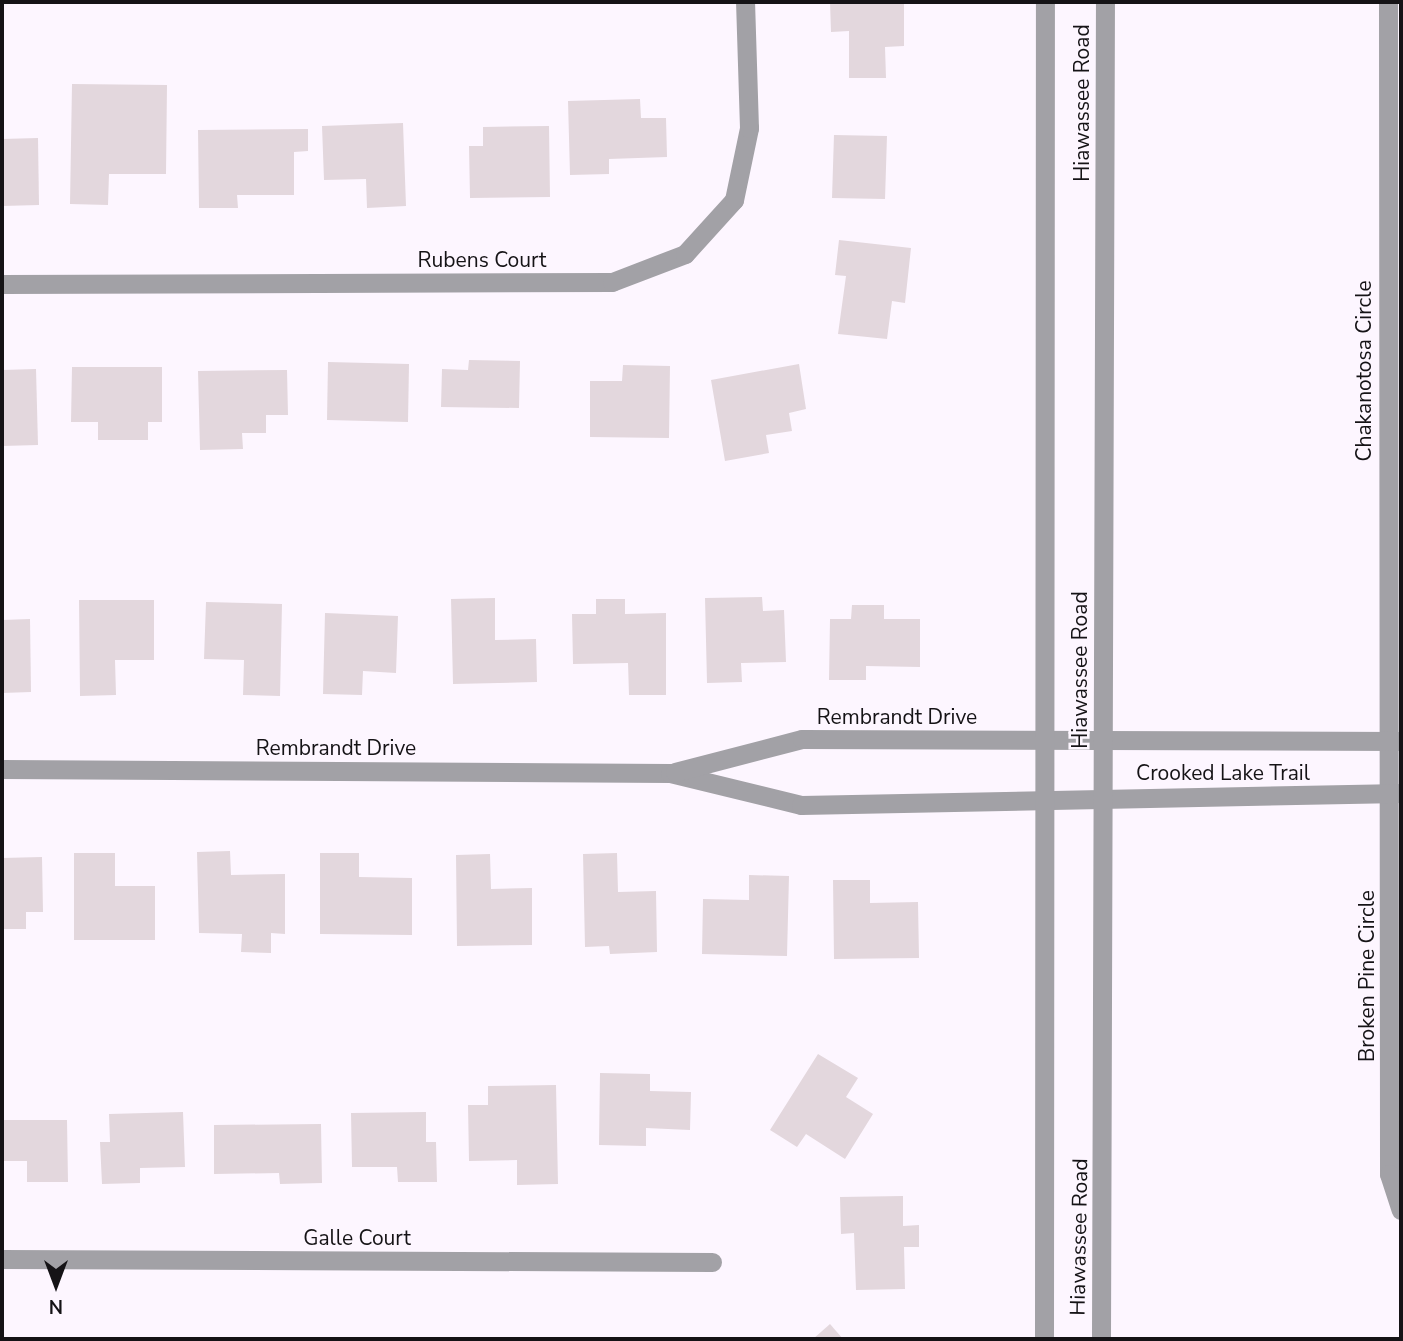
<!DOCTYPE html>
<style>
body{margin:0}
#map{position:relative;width:1403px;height:1341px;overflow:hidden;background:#fdf6ff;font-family:"Nunito Sans",sans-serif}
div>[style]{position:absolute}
.building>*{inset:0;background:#e3d7dd}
.minor>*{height:19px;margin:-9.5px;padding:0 9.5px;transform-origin:9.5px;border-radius:9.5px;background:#a2a1a6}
.tertiary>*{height:19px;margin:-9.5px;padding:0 9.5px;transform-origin:9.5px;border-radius:9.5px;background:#a2a1a6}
span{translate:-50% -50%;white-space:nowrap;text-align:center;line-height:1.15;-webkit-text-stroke:5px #fdf6ff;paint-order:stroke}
.street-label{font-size:21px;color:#151316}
.frame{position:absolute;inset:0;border:4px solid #151316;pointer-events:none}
.north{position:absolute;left:21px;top:1250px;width:70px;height:70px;-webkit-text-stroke:5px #fdf6ff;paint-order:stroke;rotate:180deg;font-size:19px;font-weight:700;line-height:28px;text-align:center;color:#151316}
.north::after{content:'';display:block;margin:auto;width:24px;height:32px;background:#151316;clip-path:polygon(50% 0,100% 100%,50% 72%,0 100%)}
</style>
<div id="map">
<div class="building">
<i style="clip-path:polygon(830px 2px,904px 2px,904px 46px,885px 47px,886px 78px,849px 78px,849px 31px,831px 32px)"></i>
<i style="clip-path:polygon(72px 84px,167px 85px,166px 174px,109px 174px,108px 205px,70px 204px)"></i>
<i style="clip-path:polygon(640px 99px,641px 118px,666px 118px,667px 157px,609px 159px,609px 174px,570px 175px,568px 101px)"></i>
<i style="clip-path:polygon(403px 123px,406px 206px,367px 208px,366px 179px,324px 180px,322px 126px)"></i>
<i style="clip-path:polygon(549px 126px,550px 197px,470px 198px,469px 146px,483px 146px,483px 127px)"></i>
<i style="clip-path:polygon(308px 129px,308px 151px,294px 152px,294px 195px,237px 195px,238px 208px,199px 208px,198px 130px)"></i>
<i style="clip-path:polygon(834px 135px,887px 136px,885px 199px,832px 198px)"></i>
<i style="clip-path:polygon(38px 138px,39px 205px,2px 206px,2px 139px)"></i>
<i style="clip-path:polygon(839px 240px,911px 248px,905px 303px,892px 301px,887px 339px,838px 334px,846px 276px,835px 275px)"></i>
<i style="clip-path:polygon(469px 360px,520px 361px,519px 408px,441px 407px,442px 369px,468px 370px)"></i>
<i style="clip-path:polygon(328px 362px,409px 364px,408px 422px,327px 420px)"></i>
<i style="clip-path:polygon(799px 364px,806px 409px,789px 413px,792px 431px,766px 435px,769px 453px,725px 461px,711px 380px)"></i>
<i style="clip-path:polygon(623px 365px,670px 366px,669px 438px,590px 437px,590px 381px,622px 381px)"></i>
<i style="clip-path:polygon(72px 367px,162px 367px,162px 422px,148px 422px,148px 440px,98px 440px,98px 422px,71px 422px)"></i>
<i style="clip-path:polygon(36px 369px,38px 445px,2px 446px,2px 370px)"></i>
<i style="clip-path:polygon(287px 370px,288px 415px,266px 415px,266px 433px,242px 433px,243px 449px,200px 450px,198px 371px)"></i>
<i style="clip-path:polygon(762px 597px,763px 611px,784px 610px,786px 662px,741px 663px,742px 682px,707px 683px,705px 598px)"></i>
<i style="clip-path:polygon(495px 598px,495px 640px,536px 639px,537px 682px,453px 684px,451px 599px)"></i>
<i style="clip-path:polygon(596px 599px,625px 599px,625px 614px,666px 613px,666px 695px,629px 695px,628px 663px,573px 664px,572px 614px,596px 614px)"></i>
<i style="clip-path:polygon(79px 600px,154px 600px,154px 660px,115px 660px,116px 695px,80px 696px)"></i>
<i style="clip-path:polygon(206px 602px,282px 604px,280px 696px,243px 695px,244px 660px,204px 659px)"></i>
<i style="clip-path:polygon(852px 605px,884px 605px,884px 619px,920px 619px,920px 667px,866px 666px,866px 680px,829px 680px,830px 619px,851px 619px)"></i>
<i style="clip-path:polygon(325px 613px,398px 616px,396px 673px,363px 671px,362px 695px,323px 694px)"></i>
<i style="clip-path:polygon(30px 619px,31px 692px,2px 693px,2px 620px)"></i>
<i style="clip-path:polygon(230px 851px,231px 875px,285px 874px,285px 934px,271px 933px,271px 953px,241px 952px,242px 934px,199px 933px,197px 852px)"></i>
<i style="clip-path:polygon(74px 853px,115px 853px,115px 886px,155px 886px,155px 940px,74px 940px)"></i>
<i style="clip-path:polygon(320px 853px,359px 853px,359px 877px,412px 878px,412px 935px,320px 934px)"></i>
<i style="clip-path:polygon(617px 853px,618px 892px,656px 891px,657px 952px,610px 954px,609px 946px,585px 947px,583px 854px)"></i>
<i style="clip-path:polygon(490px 854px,491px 889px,532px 888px,532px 945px,457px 946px,456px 855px)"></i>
<i style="clip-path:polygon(42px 857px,43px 912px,26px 912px,26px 929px,2px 929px,2px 858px)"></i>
<i style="clip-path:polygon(749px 875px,789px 876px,787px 956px,702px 954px,703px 899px,749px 900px)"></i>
<i style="clip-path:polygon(833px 880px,870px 880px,870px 903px,918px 902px,919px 958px,834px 959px)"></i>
<i style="clip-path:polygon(818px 1054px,858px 1078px,846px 1097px,873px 1114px,845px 1159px,806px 1134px,797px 1147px,770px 1130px)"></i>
<i style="clip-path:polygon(600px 1073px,650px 1074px,650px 1091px,691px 1092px,690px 1130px,646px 1128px,646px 1146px,599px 1145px)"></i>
<i style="clip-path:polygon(556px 1085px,558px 1184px,517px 1185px,517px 1160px,469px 1161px,468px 1105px,488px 1105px,488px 1086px)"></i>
<i style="clip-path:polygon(183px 1112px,185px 1167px,140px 1168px,140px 1183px,102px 1184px,100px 1142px,110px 1142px,109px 1114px)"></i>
<i style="clip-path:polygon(426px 1112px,426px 1142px,436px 1142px,437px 1182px,398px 1182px,397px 1167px,352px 1167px,351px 1113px)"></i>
<i style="clip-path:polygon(2px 1120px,67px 1120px,68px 1182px,27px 1182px,27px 1161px,2px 1161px)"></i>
<i style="clip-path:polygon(321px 1124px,322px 1183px,280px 1184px,279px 1173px,214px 1174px,214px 1125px)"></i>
<i style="clip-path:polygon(903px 1196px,903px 1226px,919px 1225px,919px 1247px,904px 1247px,905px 1289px,856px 1290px,854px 1233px,841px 1234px,840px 1197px)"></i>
<i style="clip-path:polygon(830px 1324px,843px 1339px,813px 1339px)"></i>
</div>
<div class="minor">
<i style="left:1388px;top:2px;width:1172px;rotate:89.95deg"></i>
<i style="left:1389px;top:1174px;width:38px;rotate:72deg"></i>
<i style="left:2px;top:284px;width:610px;rotate:-0.19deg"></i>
<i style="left:612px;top:282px;width:78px;rotate:-21deg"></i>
<i style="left:685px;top:254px;width:73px;rotate:-47.8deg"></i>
<i style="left:734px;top:200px;width:74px;rotate:-78.2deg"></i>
<i style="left:749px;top:128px;width:126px;rotate:-91.8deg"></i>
<i style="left:2px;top:769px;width:668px;rotate:0.34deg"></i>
<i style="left:670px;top:773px;width:135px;rotate:13.7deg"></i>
<i style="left:801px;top:805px;width:600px;rotate:-1.15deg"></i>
<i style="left:675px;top:772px;width:131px;rotate:-14.6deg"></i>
<i style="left:802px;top:739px;width:598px;rotate:0.19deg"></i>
<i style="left:2px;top:1259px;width:710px;rotate:0.24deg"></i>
</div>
<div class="tertiary">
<i style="left:1044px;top:1339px;width:1337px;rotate:-89.96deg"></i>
<i style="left:1101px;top:1339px;width:1337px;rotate:-89.83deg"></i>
</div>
<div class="street-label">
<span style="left:1082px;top:103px;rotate:-90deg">Hiawassee Road</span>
<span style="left:482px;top:260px">Rubens Court</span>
<span style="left:1364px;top:371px;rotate:-90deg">Chakanotosa Circle</span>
<span style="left:1080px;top:670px;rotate:-90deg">Hiawassee Road</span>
<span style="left:897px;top:717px">Rembrandt Drive</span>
<span style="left:336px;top:748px">Rembrandt Drive</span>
<span style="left:1223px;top:773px">Crooked Lake Trail</span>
<span style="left:1367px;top:976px;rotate:-90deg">Broken Pine Circle</span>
<span style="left:1079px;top:1237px;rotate:-89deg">Hiawassee Road</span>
<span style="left:357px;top:1238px">Galle Court</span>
</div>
<div class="frame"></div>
<div class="north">N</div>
</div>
